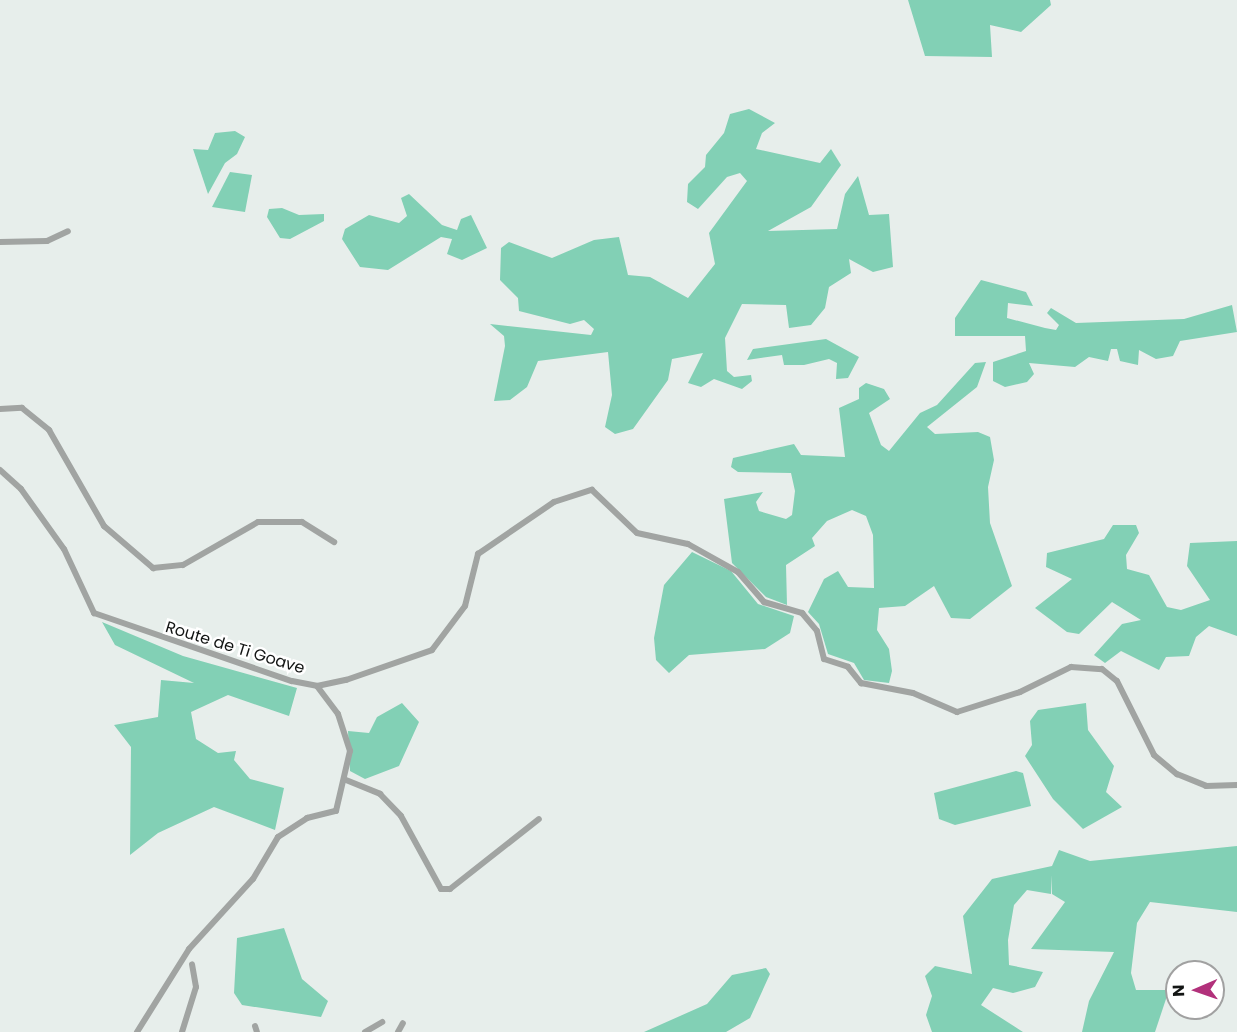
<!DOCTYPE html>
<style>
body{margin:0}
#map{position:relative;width:1237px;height:1032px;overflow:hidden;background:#e7eeeb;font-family:Poppins,sans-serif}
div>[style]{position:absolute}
.forest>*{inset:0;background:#82d0b5}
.minor>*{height:6px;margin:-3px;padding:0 3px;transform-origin:3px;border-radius:3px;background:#a1a4a2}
span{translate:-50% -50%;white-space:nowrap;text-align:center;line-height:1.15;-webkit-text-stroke:5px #fff;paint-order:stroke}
.street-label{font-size:16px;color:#131514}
.north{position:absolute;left:1165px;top:960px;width:60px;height:60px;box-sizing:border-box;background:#fff;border:2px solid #a1a1a1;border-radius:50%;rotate:268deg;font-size:16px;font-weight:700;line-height:24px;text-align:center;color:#131514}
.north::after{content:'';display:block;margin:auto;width:21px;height:27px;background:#b2317b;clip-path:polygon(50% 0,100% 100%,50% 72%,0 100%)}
</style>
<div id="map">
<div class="forest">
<i style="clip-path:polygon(908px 0,1050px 0,1051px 5px,1021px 32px,990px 25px,992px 57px,925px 56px)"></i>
<i style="clip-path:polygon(749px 109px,775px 123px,762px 133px,756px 149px,820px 163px,831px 149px,841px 165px,811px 207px,768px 231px,837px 229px,845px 194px,858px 176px,869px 215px,889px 214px,893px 267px,873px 272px,849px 259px,851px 273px,829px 287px,825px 308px,811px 325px,789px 328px,786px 305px,742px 304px,725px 338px,727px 371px,734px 377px,751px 375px,752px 381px,742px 389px,714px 379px,701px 387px,688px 383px,703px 353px,672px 359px,668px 380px,633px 429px,615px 434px,605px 427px,612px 395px,608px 352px,538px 361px,527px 387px,510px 400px,494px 401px,505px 346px,504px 336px,490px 324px,591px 335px,594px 329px,584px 320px,570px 324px,519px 311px,518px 298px,500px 280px,501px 248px,509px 242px,552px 258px,594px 240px,619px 237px,628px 275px,650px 277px,688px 298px,715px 264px,709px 233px,747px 181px,740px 173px,727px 177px,698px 209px,687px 202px,688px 184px,705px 167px,706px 155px,724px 133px,730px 114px)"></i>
<i style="clip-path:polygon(235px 131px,245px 137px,237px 154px,225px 163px,208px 194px,193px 149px,208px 150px,215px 133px)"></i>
<i style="clip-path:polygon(230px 172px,252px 175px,245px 212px,212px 207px)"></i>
<i style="clip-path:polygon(409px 194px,442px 225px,457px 230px,461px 219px,471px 215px,487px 248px,462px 260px,447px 254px,452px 239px,441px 237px,388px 270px,360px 267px,342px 239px,345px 229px,369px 215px,399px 223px,407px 216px,401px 198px)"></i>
<i style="clip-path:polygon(282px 208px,299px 215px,324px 214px,324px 221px,290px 239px,280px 238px,267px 217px,269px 209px)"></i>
<i style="clip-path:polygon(981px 280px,1026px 292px,1033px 306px,1008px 303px,1007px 318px,1045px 328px,1056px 330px,1059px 325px,1047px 313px,1051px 308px,1076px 323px,1184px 319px,1232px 305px,1237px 332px,1180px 341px,1173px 356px,1156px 359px,1139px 350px,1138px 365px,1120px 361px,1117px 349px,1111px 349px,1108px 361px,1089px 357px,1075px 367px,1029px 363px,1034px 374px,1027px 382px,1005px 387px,993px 381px,993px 362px,1026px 351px,1025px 336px,955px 336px,955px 318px)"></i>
<i style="clip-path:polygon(826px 339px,859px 357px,848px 378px,836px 379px,837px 363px,829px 359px,804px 365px,784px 365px,782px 355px,747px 360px,753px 349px)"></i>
<i style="clip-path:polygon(986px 362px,977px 387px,927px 427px,935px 434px,978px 432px,990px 437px,994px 460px,988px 487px,990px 523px,1012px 586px,970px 619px,951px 618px,934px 586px,905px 606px,879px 608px,877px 630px,889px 649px,892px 671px,889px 683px,864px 680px,854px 663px,828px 654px,819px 624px,808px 612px,824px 579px,838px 571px,848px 587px,874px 588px,873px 535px,866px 516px,852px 510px,827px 521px,812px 538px,815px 546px,786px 565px,787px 605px,766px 597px,732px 563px,724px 499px,763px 492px,756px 502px,759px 511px,786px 519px,792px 515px,795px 491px,791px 473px,738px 472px,731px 467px,733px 458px,794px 444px,801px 455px,845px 457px,839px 408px,859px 399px,859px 388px,866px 383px,884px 389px,890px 399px,869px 413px,881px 445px,889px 451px,920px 413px,937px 405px,975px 363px)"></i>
<i style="clip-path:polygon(1113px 525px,1136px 525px,1139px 533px,1126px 555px,1127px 569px,1149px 575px,1167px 607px,1181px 610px,1210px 600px,1187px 566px,1190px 543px,1237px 541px,1237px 636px,1209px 626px,1196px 637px,1189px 656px,1166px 657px,1159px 670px,1121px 651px,1105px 663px,1094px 655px,1122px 624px,1141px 620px,1112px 602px,1079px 634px,1067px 632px,1035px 608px,1072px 579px,1046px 567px,1047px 553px,1104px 539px)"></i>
<i style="clip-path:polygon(692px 552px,731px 571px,758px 604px,794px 616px,790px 633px,765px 649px,689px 655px,669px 673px,656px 660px,654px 638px,664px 585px)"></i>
<i style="clip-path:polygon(102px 622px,183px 656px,297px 688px,289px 716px,228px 695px,191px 712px,196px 739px,218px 753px,236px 751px,234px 760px,250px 779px,284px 788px,275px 830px,214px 807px,158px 833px,130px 855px,131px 747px,114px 725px,158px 717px,161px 680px,194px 683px,115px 645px)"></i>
<i style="clip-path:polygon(402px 703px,419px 722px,399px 766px,365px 779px,350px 771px,348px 731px,369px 733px,377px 717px)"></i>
<i style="clip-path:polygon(1086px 703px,1088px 730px,1114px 766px,1106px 792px,1122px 807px,1083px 829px,1053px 799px,1025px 756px,1032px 745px,1030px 721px,1038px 710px)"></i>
<i style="clip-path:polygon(1016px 771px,1023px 773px,1031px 806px,955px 825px,939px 819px,934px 793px)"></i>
<i style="clip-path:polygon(1237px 846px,1237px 912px,1150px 902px,1137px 923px,1131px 973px,1136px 990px,1169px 990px,1155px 1032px,1082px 1032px,1089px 1001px,1114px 952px,1031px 949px,1065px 902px,1052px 894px,1052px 875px,1051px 894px,1027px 890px,1014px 905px,1008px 940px,1009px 965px,1043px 972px,1035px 987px,1013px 993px,993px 988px,981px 1005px,1023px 1032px,932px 1032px,926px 1015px,932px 996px,925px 976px,935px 966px,972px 974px,963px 916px,992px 879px,1052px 866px,1059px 850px,1090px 861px)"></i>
<i style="clip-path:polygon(284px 928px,302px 979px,328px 1001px,321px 1017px,242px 1005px,234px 993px,237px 938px)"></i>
<i style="clip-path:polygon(766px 968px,770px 974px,750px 1018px,726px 1032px,644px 1032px,707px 1004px,732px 975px)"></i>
</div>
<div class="minor">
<i style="left:0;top:242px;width:47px;rotate:-1.2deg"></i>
<i style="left:47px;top:241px;width:23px;rotate:-25deg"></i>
<i style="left:0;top:409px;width:22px;rotate:-3deg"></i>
<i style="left:22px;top:408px;width:35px;rotate:39deg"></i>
<i style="left:49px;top:430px;width:111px;rotate:60.2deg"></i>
<i style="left:104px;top:526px;width:65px;rotate:40.6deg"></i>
<i style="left:153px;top:568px;width:30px;rotate:-6deg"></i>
<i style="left:183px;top:565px;width:86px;rotate:-29.8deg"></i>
<i style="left:258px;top:522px;width:44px"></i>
<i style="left:302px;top:522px;width:38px;rotate:32deg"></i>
<i style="left:0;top:470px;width:28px;rotate:42deg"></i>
<i style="left:21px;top:489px;width:74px;rotate:54.4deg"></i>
<i style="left:64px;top:549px;width:71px;rotate:64.9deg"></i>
<i style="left:94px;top:613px;width:209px;rotate:19deg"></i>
<i style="left:292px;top:681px;width:25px;rotate:11deg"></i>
<i style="left:317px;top:686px;width:30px;rotate:-12deg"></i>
<i style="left:346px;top:680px;width:91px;rotate:-19.2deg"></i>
<i style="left:432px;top:650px;width:55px;rotate:-53.1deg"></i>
<i style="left:465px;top:606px;width:54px;rotate:-76deg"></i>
<i style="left:478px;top:554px;width:92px;rotate:-34.4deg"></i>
<i style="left:554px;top:502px;width:40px;rotate:-18deg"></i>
<i style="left:592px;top:490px;width:62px;rotate:43.7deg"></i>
<i style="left:637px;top:533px;width:52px;rotate:12.2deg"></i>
<i style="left:688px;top:544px;width:57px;rotate:29.2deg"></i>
<i style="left:738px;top:572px;width:40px;rotate:49deg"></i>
<i style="left:764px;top:602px;width:40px;rotate:16deg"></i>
<i style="left:802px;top:613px;width:23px;rotate:50deg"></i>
<i style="left:817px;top:631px;width:29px;rotate:76deg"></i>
<i style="left:824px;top:659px;width:25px;rotate:18deg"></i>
<i style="left:848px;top:667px;width:21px;rotate:51deg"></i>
<i style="left:861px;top:683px;width:53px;rotate:10.9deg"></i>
<i style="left:913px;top:693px;width:48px;rotate:23.4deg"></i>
<i style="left:957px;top:712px;width:66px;rotate:-17.6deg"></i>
<i style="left:1020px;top:692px;width:57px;rotate:-26.1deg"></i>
<i style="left:1071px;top:667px;width:31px;rotate:4deg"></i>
<i style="left:1102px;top:669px;width:19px;rotate:39deg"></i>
<i style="left:1117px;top:681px;width:83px;rotate:63.4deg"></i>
<i style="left:1154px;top:755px;width:30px;rotate:40deg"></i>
<i style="left:1177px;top:774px;width:31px;rotate:22deg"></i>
<i style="left:1206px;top:786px;width:31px;rotate:-2deg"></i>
<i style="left:346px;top:780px;width:37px;rotate:22deg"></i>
<i style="left:380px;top:794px;width:30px;rotate:46deg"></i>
<i style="left:401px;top:816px;width:83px;rotate:61.3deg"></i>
<i style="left:441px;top:889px;width:9px"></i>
<i style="left:450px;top:889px;width:113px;rotate:-38.2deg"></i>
<i style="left:255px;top:1026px;width:6px;rotate:72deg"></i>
<i style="left:137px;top:1032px;width:98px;rotate:-57.9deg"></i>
<i style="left:189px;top:949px;width:95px;rotate:-47.6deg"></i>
<i style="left:253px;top:879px;width:49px;rotate:-59.2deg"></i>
<i style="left:278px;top:837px;width:35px;rotate:-33deg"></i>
<i style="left:307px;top:818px;width:30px;rotate:-14deg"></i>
<i style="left:336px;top:811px;width:62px;rotate:-76.9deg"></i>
<i style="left:350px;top:751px;width:39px;rotate:-108deg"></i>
<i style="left:338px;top:714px;width:35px;rotate:-127deg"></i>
<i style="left:182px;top:1032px;width:47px;rotate:-72.7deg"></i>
<i style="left:196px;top:987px;width:23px;rotate:-100deg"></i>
<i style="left:365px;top:1032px;width:20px;rotate:-30deg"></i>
<i style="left:398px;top:1032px;width:10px;rotate:-61deg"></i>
</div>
<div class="street-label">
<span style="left:235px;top:648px;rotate:17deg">Route de Ti Goave</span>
</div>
<div class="north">N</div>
</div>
